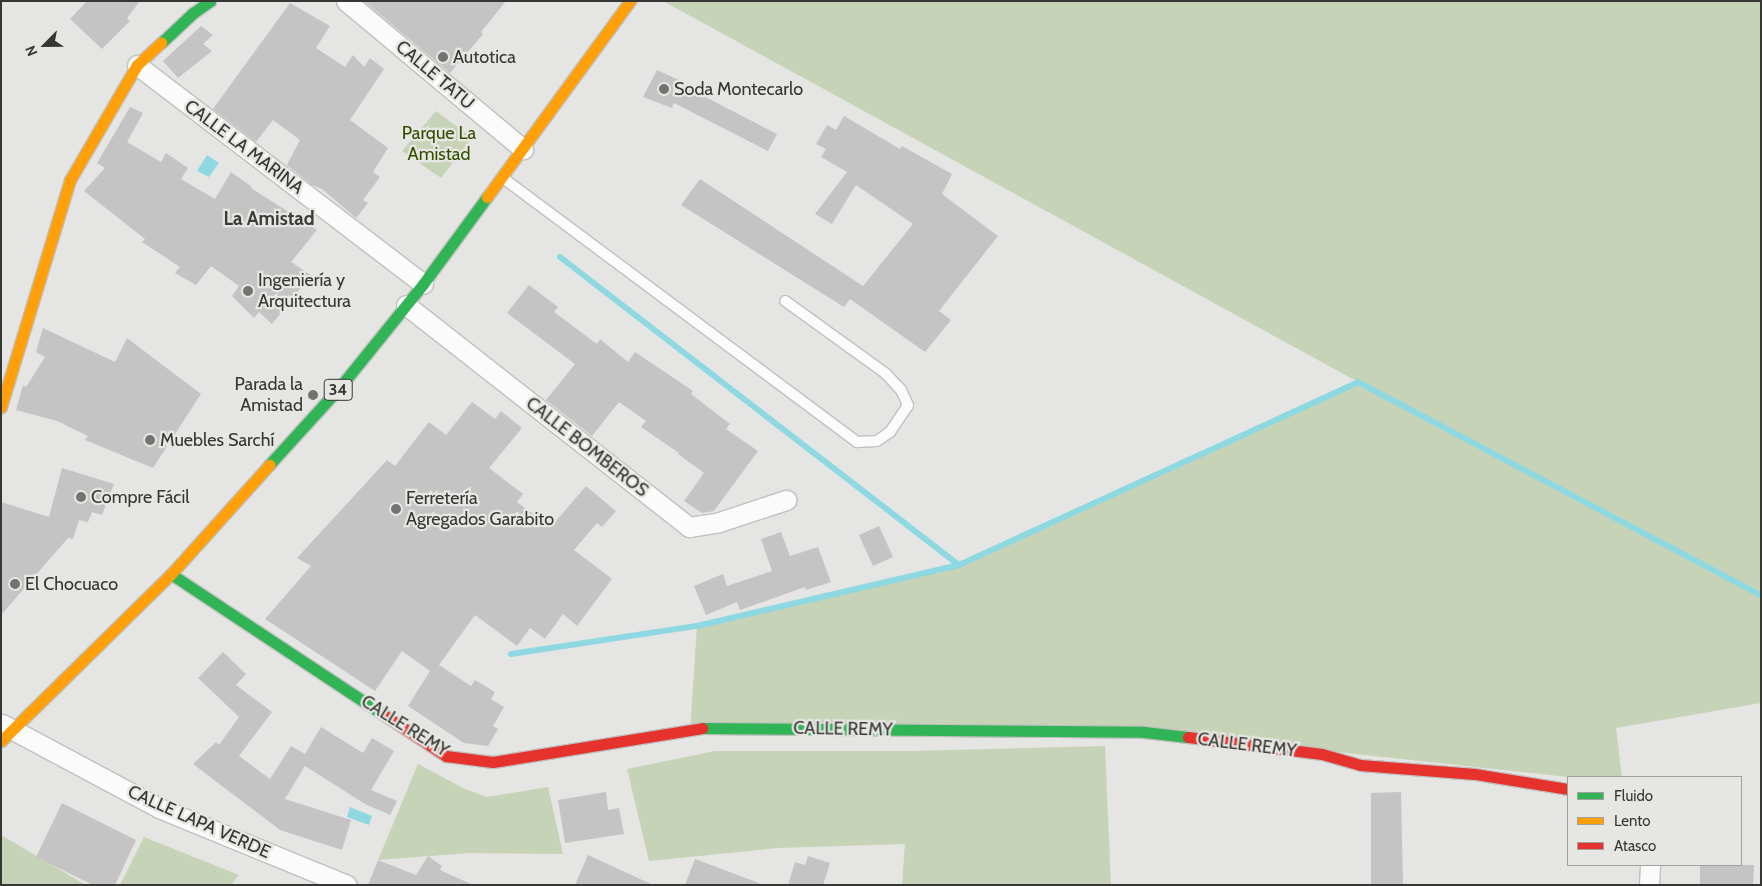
<!DOCTYPE html>
<meta charset="utf-8">
<style>
body{margin:0}
#map{position:relative;width:1762px;height:886px;overflow:hidden;background:#e5e5e3;font-family:Cabin,sans-serif}
div>[style]{position:absolute}
.green>*{inset:0;background:#c7d3b7}
.water>*{inset:0;background:#8ed9e1}
.stream>*{height:6px;margin:-3px;padding:0 3px;transform-origin:3px;border-radius:3px;background:#8ed9e1}
.building>*{inset:0;background:#c4c4c4}
.roads{filter:drop-shadow(1px 0 #c0c0be) drop-shadow(-1px 0 #c0c0be) drop-shadow(0 1px #c0c0be) drop-shadow(0 -1px #c0c0be)}
.lane>*{height:10px;margin:-5px;padding:0 5px;transform-origin:5px;border-radius:5px;background:#fbfbfb}
.street>*{height:19px;margin:-9.5px;padding:0 9.5px;transform-origin:9.5px;border-radius:9.5px;background:#fbfbfb}
.fast>*{height:11px;margin:-5.5px;padding:0 5.5px;transform-origin:5.5px;border-radius:5.5px;background:#30b455}
.slow>*{height:11px;margin:-5.5px;padding:0 5.5px;transform-origin:5.5px;border-radius:5.5px;background:#ff9f0a}
.jam>*{height:11px;margin:-5.5px;padding:0 5.5px;transform-origin:5.5px;border-radius:5.5px;background:#e5322d}
.dots>*{width:14px;height:14px;translate:-50% -50%;box-sizing:border-box;border:2px solid #e6e6e2;border-radius:50%}
span{translate:-50% -50%;white-space:nowrap;text-align:center;line-height:1.15;-webkit-text-stroke:4.5px #e6e6e2;paint-order:stroke}
.shield-label span{padding:1px 4px;background:#e6e6e2;border:1px solid;border-radius:4px;-webkit-text-stroke-width:0}
.shield-label{font-size:16px;color:#363634;font-weight:700}
.poi-label{font-size:18px;color:#363634}
.left{translate:0 -50%;text-align:left}
.right{translate:-100% -50%;text-align:right}
.street-label{font-size:18px;color:#363634}
.park-label{font-size:18px;color:#344e00}
.neighbourhood-label{font-size:19px;color:#3d3c39;font-weight:700}
.frame{position:absolute;inset:0;border:2px solid #363634;pointer-events:none}
.legend{position:absolute;left:1567px;top:776px;width:175px;height:90px;box-sizing:border-box;background:#e6e6e2;border:1px solid #a0a09c;margin:0;padding:6px 9px;list-style:none;font-size:15px;color:#363634}
.legend li{display:flex;align-items:center;gap:10px;height:25px}
.legend b{width:25px;border:1px solid #a0a09c}
.north{position:absolute;left:20px;top:20px;width:50px;height:50px;-webkit-text-stroke:4px #e6e6e2;paint-order:stroke;rotate:247deg;font-size:14px;font-weight:700;line-height:20px;text-align:center;color:#363634}
.north::after{content:'';display:block;margin:auto;width:18px;height:22px;background:#363634;clip-path:polygon(50% 0,100% 100%,50% 72%,0 100%)}
</style>
<div id="map">
<div class="green">
<i style="clip-path:polygon(663px 1px,1761px 1px,1761px 703px,1616px 728px,1622px 777px,1568px 777px,1153px 732px,690px 731px,697px 626px,959px 565px,1358px 382px)"></i>
<i style="clip-path:polygon(436px 111px,472px 138px,441px 178px,402px 151px)"></i>
<i style="clip-path:polygon(1105px 746px,1111px 885px,902px 885px,905px 844px,778px 848px,649px 861px,627px 769px,715px 751px,912px 751px)"></i>
<i style="clip-path:polygon(418px 764px,465px 789px,487px 797px,548px 787px,563px 854px,469px 853px,378px 860px)"></i>
<i style="clip-path:polygon(1px 835px,86px 885px,1px 885px)"></i>
<i style="clip-path:polygon(144px 837px,239px 875px,231px 885px,120px 885px)"></i>
</div>
<div class="water">
<i style="clip-path:polygon(207px 155px,219px 163px,209px 177px,197px 171px)"></i>
<i style="clip-path:polygon(350px 807px,372px 816px,369px 825px,347px 817px)"></i>
</div>
<div class="stream">
<i style="left:560px;top:257px;width:504px;rotate:37.67deg"></i>
<i style="left:511px;top:654px;width:188px;rotate:-8.6deg"></i>
<i style="left:697px;top:626px;width:269px;rotate:-13.1deg"></i>
<i style="left:959px;top:565px;width:439px;rotate:-24.6deg"></i>
<i style="left:1358px;top:382px;width:456px;rotate:27.9deg"></i>
</div>
<div class="building">
<i style="clip-path:polygon(87px 1px,140px 1px,127px 18px,130px 21px,102px 49px,70px 19px)"></i>
<i style="clip-path:polygon(364px 1px,506px 1px,481px 32px,483px 34px,450px 73px)"></i>
<i style="clip-path:polygon(290px 3px,330px 26px,316px 48px,345px 67px,353px 55px,364px 67px,370px 58px,384px 69px,350px 120px,388px 148px,373px 172px,380px 177px,363px 200px,368px 203px,356px 218px,322px 189px,312px 185px,287px 165px,300px 140px,273px 120px,256px 142px,213px 109px)"></i>
<i style="clip-path:polygon(201px 26px,213px 35px,203px 44px,212px 51px,178px 78px,163px 61px)"></i>
<i style="clip-path:polygon(657px 70px,683px 82px,682px 85px,777px 134px,768px 151px,674px 103px,672px 108px,643px 97px)"></i>
<i style="clip-path:polygon(130px 107px,143px 113px,127px 142px,161px 162px,166px 153px,188px 168px,181px 179px,215px 199px,231px 172px,252px 187px,251px 188px,317px 230px,291px 262px,311px 275px,272px 324px,259px 312px,254px 318px,232px 296px,239px 286px,211px 266px,196px 285px,175px 273px,180px 267px,142px 242px,145px 239px,84px 191px,105px 168px,97px 163px)"></i>
<i style="clip-path:polygon(844px 116px,900px 149px,902px 146px,952px 174px,942px 194px,998px 236px,939px 311px,951px 320px,925px 352px,850px 299px,844px 307px,681px 205px,700px 179px,863px 286px,913px 224px,856px 185px,832px 224px,815px 214px,847px 172px,821px 157px,826px 149px,816px 144px,827px 125px,836px 130px)"></i>
<i style="clip-path:polygon(529px 285px,558px 307px,554px 312px,597px 344px,600px 339px,628px 362px,635px 352px,693px 391px,691px 394px,730px 424px,726px 429px,758px 451px,714px 511px,702px 513px,684px 501px,704px 473px,678px 454px,679px 453px,641px 427px,646px 421px,619px 402px,592px 436px,546px 400px,575px 364px,507px 313px)"></i>
<i style="clip-path:polygon(43px 328px,115px 362px,127px 338px,201px 394px,153px 468px,85px 440px,88px 436px,57px 421px,16px 410px,23px 385px,26px 387px,45px 357px,36px 352px)"></i>
<i style="clip-path:polygon(472px 402px,495px 419px,501px 411px,522px 428px,489px 468px,523px 494px,517px 502px,551px 527px,586px 486px,616px 511px,602px 527px,597px 523px,574px 550px,612px 579px,577px 626px,563px 614px,545px 639px,530px 628px,517px 646px,475px 615px,439px 665px,471px 686px,475px 680px,495px 692px,491px 699px,504px 707px,493px 726px,498px 729px,488px 746px,464px 743px,408px 706px,430px 671px,402px 651px,375px 691px,265px 619px,311px 566px,297px 558px,387px 460px,395px 466px,429px 422px,446px 435px)"></i>
<i style="clip-path:polygon(62px 468px,114px 484px,102px 515px,92px 512px,88px 522px,79px 520px,73px 539px,68px 538px,1px 615px,1px 502px,49px 517px)"></i>
<i style="clip-path:polygon(879px 526px,893px 557px,873px 566px,859px 535px)"></i>
<i style="clip-path:polygon(781px 532px,790px 556px,818px 547px,831px 582px,806px 590px,805px 587px,740px 610px,737px 602px,706px 615px,694px 586px,723px 574px,727px 586px,772px 571px,761px 539px)"></i>
<i style="clip-path:polygon(223px 652px,246px 674px,236px 685px,272px 712px,239px 756px,270px 779px,291px 746px,305px 754px,321px 727px,363px 753px,372px 738px,394px 751px,371px 790px,397px 801px,390px 815px,365px 804px,305px 766px,285px 799px,351px 820px,342px 850px,280px 830px,193px 764px,216px 742px,219px 745px,239px 717px,198px 678px)"></i>
<i style="clip-path:polygon(606px 792px,608px 810px,619px 808px,624px 834px,565px 843px,558px 800px)"></i>
<i style="clip-path:polygon(1401px 792px,1403px 885px,1371px 885px,1371px 793px)"></i>
<i style="clip-path:polygon(62px 803px,136px 840px,115px 885px,93px 885px,36px 857px)"></i>
<i style="clip-path:polygon(588px 855px,653px 885px,575px 885px)"></i>
<i style="clip-path:polygon(428px 856px,442px 866px,440px 870px,473px 885px,368px 885px,378px 860px,416px 875px)"></i>
<i style="clip-path:polygon(808px 856px,830px 863px,823px 885px,788px 885px,795px 862px,805px 865px)"></i>
<i style="clip-path:polygon(695px 859px,759px 883px,759px 885px,685px 885px)"></i>
<i style="clip-path:polygon(1700px 865px,1754px 865px,1753px 885px,1700px 885px)"></i>
</div>
<div class="roads">
<div class="lane">
<i style="left:503px;top:178px;width:442px;rotate:36.7deg"></i>
<i style="left:857px;top:442px;width:20px;rotate:-3deg"></i>
<i style="left:877px;top:441px;width:16px;rotate:-35deg"></i>
<i style="left:890px;top:432px;width:32px;rotate:-56deg"></i>
<i style="left:908px;top:405px;width:17px;rotate:-115deg"></i>
<i style="left:901px;top:390px;width:23px;rotate:-133deg"></i>
<i style="left:885px;top:373px;width:123px;rotate:-144.2deg"></i>
</div>
<div class="street">
<i style="left:346px;top:1px;width:231px;rotate:39.9deg"></i>
<i style="left:137px;top:65px;width:360px;rotate:37.4deg"></i>
<i style="left:406px;top:305px;width:360px;rotate:38.1deg"></i>
<i style="left:689px;top:527px;width:30px;rotate:-9deg"></i>
<i style="left:719px;top:522px;width:71px;rotate:-18.2deg"></i>
<i style="left:2px;top:724px;width:178px;rotate:28.1deg"></i>
<i style="left:159px;top:808px;width:203px;rotate:22.3deg"></i>
<i style="left:1649px;top:885px;width:20px;rotate:-87deg"></i>
</div>
<div class="fast">
<i style="left:161px;top:43px;width:44px;rotate:-43.2deg"></i>
<i style="left:193px;top:13px;width:21px;rotate:-35deg"></i>
<i style="left:269px;top:465px;width:105px;rotate:-47.7deg"></i>
<i style="left:340px;top:387px;width:132px;rotate:-51.1deg"></i>
<i style="left:423px;top:284px;width:108px;rotate:-53.7deg"></i>
<i style="left:171px;top:574px;width:259px;rotate:33.5deg"></i>
<i style="left:702px;top:728px;width:442px;rotate:0.5deg"></i>
<i style="left:1144px;top:732px;width:44px;rotate:6.5deg"></i>
</div>
<div class="slow">
<i style="left:487px;top:197px;width:243px;rotate:-53.9deg"></i>
<i style="left:1px;top:407px;width:237px;rotate:-73.1deg"></i>
<i style="left:70px;top:180px;width:133px;rotate:-59.8deg"></i>
<i style="left:137px;top:65px;width:33px;rotate:-43deg"></i>
<i style="left:1px;top:741px;width:238px;rotate:-44.5deg"></i>
<i style="left:171px;top:574px;width:147px;rotate:-48deg"></i>
</div>
<div class="jam">
<i style="left:387px;top:717px;width:71px;rotate:33.5deg"></i>
<i style="left:446px;top:756px;width:47px;rotate:7.3deg"></i>
<i style="left:493px;top:762px;width:212px;rotate:-9.2deg"></i>
<i style="left:1188px;top:737px;width:135px;rotate:7.2deg"></i>
<i style="left:1322px;top:754px;width:40px;rotate:16deg"></i>
<i style="left:1360px;top:765px;width:115px;rotate:4.5deg"></i>
<i style="left:1475px;top:774px;width:94px;rotate:9.2deg"></i>
</div>
</div>
<div class="dots">
<i style="left:443px;top:57px;background:#737371"></i>
<i style="left:664px;top:89px;background:#737371"></i>
<i style="left:248px;top:291px;background:#737371"></i>
<i style="left:313px;top:395px;background:#737371"></i>
<i style="left:150px;top:440px;background:#737371"></i>
<i style="left:81px;top:497px;background:#737371"></i>
<i style="left:396px;top:509px;background:#737371"></i>
<i style="left:15px;top:584px;background:#737371"></i>
</div>
<div class="shield-label">
<span style="left:338px;top:390px">34</span>
</div>
<div class="poi-label">
<span class="left" style="left:453px;top:57px">Autotica</span>
<span class="left" style="left:674px;top:89px">Soda Montecarlo</span>
<span class="left" style="left:258px;top:291px">Ingeniería y<br>Arquitectura</span>
<span class="right" style="left:303px;top:395px">Parada la<br>Amistad</span>
<span class="left" style="left:160px;top:440px">Muebles Sarchí</span>
<span class="left" style="left:91px;top:497px">Compre Fácil</span>
<span class="left" style="left:406px;top:509px">Ferretería<br>Agregados Garabito</span>
<span class="left" style="left:25px;top:584px">El Chocuaco</span>
</div>
<div class="street-label">
<span style="left:435px;top:75px;rotate:40deg">CALLE TATU</span>
<span style="left:244px;top:147px;rotate:37deg">CALLE LA MARINA</span>
<span style="left:587px;top:447px;rotate:38deg">CALLE BOMBEROS</span>
<span style="left:405px;top:726px;rotate:32deg">CALLE REMY</span>
<span style="left:843px;top:729px;rotate:1deg">CALLE REMY</span>
<span style="left:1247px;top:745px;rotate:7deg">CALLE REMY</span>
<span style="left:199px;top:822px;rotate:24deg">CALLE LAPA VERDE</span>
</div>
<div class="park-label">
<span style="left:439px;top:144px">Parque La<br>Amistad</span>
</div>
<div class="neighbourhood-label">
<span style="left:269px;top:219px">La Amistad</span>
</div>
<div class="frame"></div>
<ul class="legend">
<li><b style="height:6px;background:#30b455"></b>Fluido</li>
<li><b style="height:6px;background:#ff9f0a"></b>Lento</li>
<li><b style="height:6px;background:#e5322d"></b>Atasco</li>
</ul>
<div class="north">N</div>
</div>
